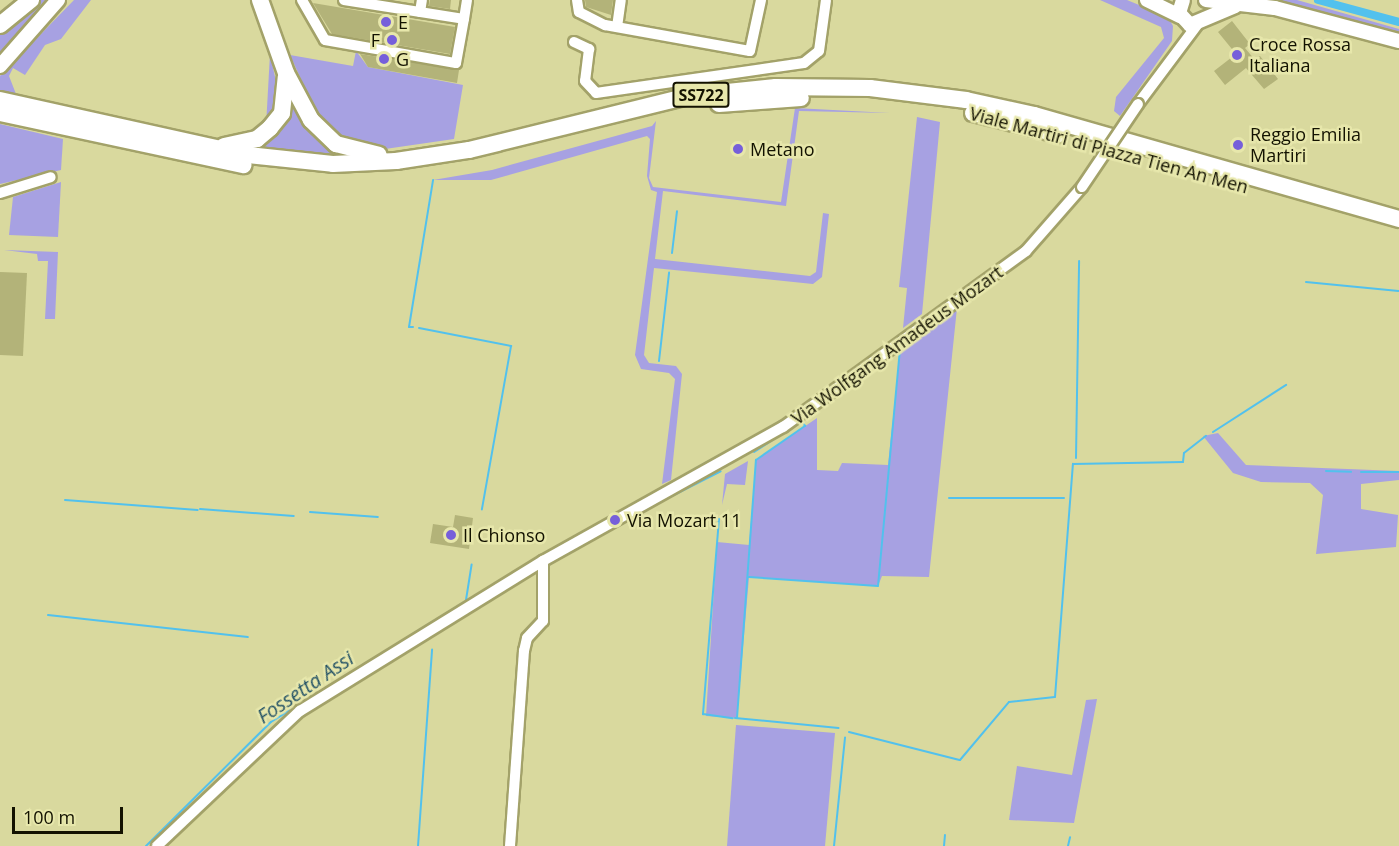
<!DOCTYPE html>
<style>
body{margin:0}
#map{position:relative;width:1399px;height:846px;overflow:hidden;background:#d9d99e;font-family:"Open Sans",sans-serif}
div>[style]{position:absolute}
.green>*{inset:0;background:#a7a1e2}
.stream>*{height:2px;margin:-1px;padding:0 1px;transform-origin:1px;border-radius:1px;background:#52c1ed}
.canal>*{height:8px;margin:-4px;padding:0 4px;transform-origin:4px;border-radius:4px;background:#52c1ed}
.building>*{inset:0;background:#b3b379}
.roads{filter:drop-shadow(2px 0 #a3a269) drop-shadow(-2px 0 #a3a269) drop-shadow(0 2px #a3a269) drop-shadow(0 -2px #a3a269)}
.minor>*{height:10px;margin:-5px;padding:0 5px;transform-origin:5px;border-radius:5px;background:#fff}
.major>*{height:14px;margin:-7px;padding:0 7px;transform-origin:7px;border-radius:7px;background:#fff}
.highway>*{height:16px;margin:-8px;padding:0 8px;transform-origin:8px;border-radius:8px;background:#fff}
.bridges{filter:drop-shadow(2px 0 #a3a269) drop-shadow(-2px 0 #a3a269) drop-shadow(0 2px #a3a269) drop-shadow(0 -2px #a3a269)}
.minor-bridge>*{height:10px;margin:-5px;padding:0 5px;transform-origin:5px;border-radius:5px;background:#fff}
.dots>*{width:16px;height:16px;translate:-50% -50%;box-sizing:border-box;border:3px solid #e7e7ab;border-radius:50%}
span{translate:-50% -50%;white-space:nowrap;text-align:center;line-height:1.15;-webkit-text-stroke:5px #e7e7ab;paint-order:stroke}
.shield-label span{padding:2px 4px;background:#e7e7ab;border:2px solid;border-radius:4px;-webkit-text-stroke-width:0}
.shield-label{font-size:16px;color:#131200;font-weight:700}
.poi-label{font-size:18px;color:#131200}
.left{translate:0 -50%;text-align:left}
.right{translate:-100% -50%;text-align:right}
.street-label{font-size:18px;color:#131200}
.water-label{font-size:20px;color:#255366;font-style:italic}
.scale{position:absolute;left:12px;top:807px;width:111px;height:27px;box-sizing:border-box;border:3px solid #131200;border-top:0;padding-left:8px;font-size:18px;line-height:21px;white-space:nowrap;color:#131200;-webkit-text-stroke:4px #e7e7ab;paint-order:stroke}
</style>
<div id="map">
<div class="green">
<i style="clip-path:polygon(37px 0,51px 0,0 54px,0 31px)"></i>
<i style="clip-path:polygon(74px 0,91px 0,61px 39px,45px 45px,25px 75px,13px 68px,9px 76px,16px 94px,0 91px,0 76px)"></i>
<i style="clip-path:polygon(1100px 0,1127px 0,1168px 17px,1173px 26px,1172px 41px,1120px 116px,1114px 111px,1116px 97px,1164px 38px,1161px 27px)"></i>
<i style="clip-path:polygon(1251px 0,1297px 0,1399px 29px,1399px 36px)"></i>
<i style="clip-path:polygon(356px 51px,368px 67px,463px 85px,454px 139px,385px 149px,330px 131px,314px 108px,290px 55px,353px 66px)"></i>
<i style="clip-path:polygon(270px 54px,280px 100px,266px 126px)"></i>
<i style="clip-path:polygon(290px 93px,352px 156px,239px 149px,258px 143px)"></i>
<i style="clip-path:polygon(795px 108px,890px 113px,799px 111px,786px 206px,663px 191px,655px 259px,810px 276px,816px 272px,823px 213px,829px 214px,822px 277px,813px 284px,654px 268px,644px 355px,649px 363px,676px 366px,682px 374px,671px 480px,662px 484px,675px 379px,669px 373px,641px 369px,635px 355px,657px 192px,651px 190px,647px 176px,650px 139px,647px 136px,491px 180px,433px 180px,492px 170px,652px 126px,656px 121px,649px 178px,653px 187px,781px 202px)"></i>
<i style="clip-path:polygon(917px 117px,940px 122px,922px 314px,903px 328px,907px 288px,899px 287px)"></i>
<i style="clip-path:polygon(0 124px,63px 139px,61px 170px,0 184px)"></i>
<i style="clip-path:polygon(61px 182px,58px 237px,9px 235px,13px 197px)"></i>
<i style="clip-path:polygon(4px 250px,58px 252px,55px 319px,45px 319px,48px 261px,38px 261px,37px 254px)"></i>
<i style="clip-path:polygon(957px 308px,929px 577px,882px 576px,878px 586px,749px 577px,737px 718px,706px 716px,717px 542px,749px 545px,756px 460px,817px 418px,817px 470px,838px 471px,842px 463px,888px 465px,900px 352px)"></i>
<i style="clip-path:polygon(1218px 433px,1246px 465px,1399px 471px,1399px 480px,1361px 484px,1361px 509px,1398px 515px,1396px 547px,1316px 554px,1323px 495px,1310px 483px,1261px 482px,1233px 473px,1203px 436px)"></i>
<i style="clip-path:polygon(748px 461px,745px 485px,727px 484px,722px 505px,725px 474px)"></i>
<i style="clip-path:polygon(1097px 699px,1074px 823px,1009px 820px,1017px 766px,1072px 775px,1086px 700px)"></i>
<i style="clip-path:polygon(736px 725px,835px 733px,825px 846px,727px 846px)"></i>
</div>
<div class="stream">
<i style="left:672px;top:253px;width:42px;rotate:-83.2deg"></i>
<i style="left:1306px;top:282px;width:93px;rotate:5.5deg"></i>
<i style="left:413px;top:327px;width:4px;rotate:180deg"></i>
<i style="left:409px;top:327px;width:149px;rotate:-80.7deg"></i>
<i style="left:419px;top:328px;width:94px;rotate:11.1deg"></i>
<i style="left:511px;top:346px;width:166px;rotate:100.1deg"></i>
<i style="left:659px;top:361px;width:89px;rotate:-83.5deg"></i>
<i style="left:844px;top:390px;width:114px;rotate:-36.1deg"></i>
<i style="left:1213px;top:432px;width:87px;rotate:-32.8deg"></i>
<i style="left:1076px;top:458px;width:197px;rotate:-89.1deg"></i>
<i style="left:693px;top:470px;width:87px;rotate:-28.9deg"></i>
<i style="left:1326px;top:471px;width:25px;rotate:2deg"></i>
<i style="left:1361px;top:472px;width:38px"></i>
<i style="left:670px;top:483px;width:21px;rotate:-29deg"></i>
<i style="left:949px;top:498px;width:115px"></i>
<i style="left:65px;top:500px;width:133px;rotate:4.3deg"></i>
<i style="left:660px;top:502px;width:68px;rotate:-26.9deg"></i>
<i style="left:200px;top:509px;width:94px;rotate:4.3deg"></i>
<i style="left:310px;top:512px;width:68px;rotate:4.2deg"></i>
<i style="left:719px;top:519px;width:196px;rotate:94.7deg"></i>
<i style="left:703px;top:714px;width:30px;rotate:8deg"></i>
<i style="left:749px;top:577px;width:129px;rotate:4deg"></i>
<i style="left:878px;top:586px;width:238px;rotate:-84.7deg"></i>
<i style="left:466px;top:600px;width:36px;rotate:-81deg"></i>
<i style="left:48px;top:615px;width:201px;rotate:6.3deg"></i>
<i style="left:735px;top:718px;width:104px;rotate:5.5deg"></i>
<i style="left:737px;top:718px;width:259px;rotate:-85.8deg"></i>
<i style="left:756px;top:460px;width:60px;rotate:-34.8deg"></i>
<i style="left:805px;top:426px;width:6px;rotate:-121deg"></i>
<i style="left:802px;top:421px;width:57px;rotate:147.1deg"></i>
<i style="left:849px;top:732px;width:114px;rotate:14.2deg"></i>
<i style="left:960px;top:760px;width:76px;rotate:-49.8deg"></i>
<i style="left:1009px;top:702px;width:46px;rotate:-6.2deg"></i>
<i style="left:1055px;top:697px;width:234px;rotate:-85.6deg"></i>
<i style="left:1073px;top:464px;width:110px;rotate:-1deg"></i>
<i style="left:1183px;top:462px;width:9px;rotate:-84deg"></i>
<i style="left:1184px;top:453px;width:28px;rotate:-38deg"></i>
<i style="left:146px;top:846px;width:176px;rotate:-44.8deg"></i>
<i style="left:271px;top:722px;width:235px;rotate:-31.8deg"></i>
<i style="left:418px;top:846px;width:197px;rotate:-85.9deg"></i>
<i style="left:834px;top:846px;width:109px;rotate:-84.2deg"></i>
<i style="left:944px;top:846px;width:11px;rotate:-85deg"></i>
<i style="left:1068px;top:846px;width:9px;rotate:-77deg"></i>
</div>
<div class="canal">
<i style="left:1318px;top:0;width:84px;rotate:15.2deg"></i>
</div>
<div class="building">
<i style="clip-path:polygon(430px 0,451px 0,450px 9px,429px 6px)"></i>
<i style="clip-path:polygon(585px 0,613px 0,611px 15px,586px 7px)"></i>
<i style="clip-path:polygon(313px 3px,455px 27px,450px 54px,332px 34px)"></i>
<i style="clip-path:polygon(1232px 21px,1250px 44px,1245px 48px,1255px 60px,1260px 56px,1278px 79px,1264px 89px,1246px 68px,1225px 85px,1214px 71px,1236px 54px,1218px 32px)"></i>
<i style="clip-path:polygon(360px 54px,459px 70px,457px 83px,368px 67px)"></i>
<i style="clip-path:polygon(0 272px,27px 273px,23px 356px,0 355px)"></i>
<i style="clip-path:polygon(455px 515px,473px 518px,469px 549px,430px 543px,433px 524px,453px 527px)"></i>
</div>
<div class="roads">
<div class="minor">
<i style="left:302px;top:0;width:46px;rotate:60.1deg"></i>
<i style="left:325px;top:40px;width:133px;rotate:10deg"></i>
<i style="left:456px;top:63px;width:45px;rotate:-79.7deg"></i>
<i style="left:344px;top:0;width:121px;rotate:9deg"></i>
<i style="left:464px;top:19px;width:19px;rotate:-81deg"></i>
<i style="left:577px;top:0;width:12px;rotate:81deg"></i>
<i style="left:579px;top:12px;width:29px;rotate:27deg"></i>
<i style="left:605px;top:25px;width:147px;rotate:10.2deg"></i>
<i style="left:750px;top:51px;width:52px;rotate:-77.8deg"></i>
<i style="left:420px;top:12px;width:12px;rotate:-81deg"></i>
<i style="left:617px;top:27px;width:27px;rotate:-82deg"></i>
<i style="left:574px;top:42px;width:17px;rotate:25deg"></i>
<i style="left:589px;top:49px;width:32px;rotate:97deg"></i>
<i style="left:585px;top:81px;width:16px;rotate:47deg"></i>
<i style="left:596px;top:93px;width:210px;rotate:-8.2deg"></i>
<i style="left:804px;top:63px;width:19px;rotate:-39deg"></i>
<i style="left:819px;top:51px;width:51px;rotate:-82.2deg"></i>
<i style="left:1138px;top:104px;width:99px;rotate:-53.2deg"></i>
<i style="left:0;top:193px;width:53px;rotate:-17.4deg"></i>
<i style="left:157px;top:846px;width:197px;rotate:-43.4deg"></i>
<i style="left:300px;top:711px;width:286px;rotate:-31.7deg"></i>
<i style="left:543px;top:561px;width:275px;rotate:-29.2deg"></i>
<i style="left:783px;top:427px;width:300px;rotate:-35.9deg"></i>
<i style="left:1026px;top:251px;width:85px;rotate:-48.8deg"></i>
<i style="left:510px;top:846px;width:196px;rotate:-85.9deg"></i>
<i style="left:524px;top:651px;width:13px;rotate:-77deg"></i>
<i style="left:527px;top:638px;width:23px;rotate:-47deg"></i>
<i style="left:543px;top:621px;width:60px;rotate:-90deg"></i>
</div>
<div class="major">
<i style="left:1147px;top:0;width:37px;rotate:26deg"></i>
<i style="left:1183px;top:0;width:14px;rotate:107deg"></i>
<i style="left:1179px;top:13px;width:16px;rotate:47deg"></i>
<i style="left:1190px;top:25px;width:49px;rotate:-22.9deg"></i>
<i style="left:1206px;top:0;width:69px;rotate:6.6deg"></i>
<i style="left:1275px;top:8px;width:128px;rotate:14.9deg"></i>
<i style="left:0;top:66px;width:88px;rotate:-48.7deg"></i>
</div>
<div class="highway">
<i style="left:260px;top:0;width:77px;rotate:70.4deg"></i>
<i style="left:286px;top:73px;width:53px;rotate:62deg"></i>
<i style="left:311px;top:120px;width:35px;rotate:44deg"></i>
<i style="left:336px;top:144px;width:44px;rotate:14.3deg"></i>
<i style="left:0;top:25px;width:40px;rotate:-39deg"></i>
<i style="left:0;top:100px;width:254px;rotate:12.5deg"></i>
<i style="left:248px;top:155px;width:85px;rotate:6deg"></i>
<i style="left:333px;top:164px;width:63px;rotate:-2.7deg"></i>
<i style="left:396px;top:161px;width:74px;rotate:-8.6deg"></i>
<i style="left:469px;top:150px;width:227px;rotate:-13.8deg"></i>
<i style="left:689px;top:96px;width:87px;rotate:-5.9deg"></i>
<i style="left:776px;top:87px;width:94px;rotate:0.6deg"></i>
<i style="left:870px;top:88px;width:97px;rotate:7.1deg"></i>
<i style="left:966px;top:100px;width:70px;rotate:12.4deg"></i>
<i style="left:1034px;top:115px;width:380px;rotate:15.9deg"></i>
<i style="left:719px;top:104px;width:82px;rotate:-4.2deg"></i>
<i style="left:0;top:113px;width:249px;rotate:12.1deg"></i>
<i style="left:973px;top:113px;width:88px;rotate:13.9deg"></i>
<i style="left:224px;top:146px;width:34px;rotate:-12deg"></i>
<i style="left:257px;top:139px;width:17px;rotate:-40deg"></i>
<i style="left:270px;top:128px;width:19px;rotate:-51deg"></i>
<i style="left:282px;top:113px;width:36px;rotate:-84deg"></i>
</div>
</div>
<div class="bridges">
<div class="minor-bridge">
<i style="left:1082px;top:187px;width:100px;rotate:-56deg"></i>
</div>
</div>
<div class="dots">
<i style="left:386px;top:22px;background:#765fda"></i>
<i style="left:392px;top:40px;background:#765fda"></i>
<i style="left:1237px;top:55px;background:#765fda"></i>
<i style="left:384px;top:59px;background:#765fda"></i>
<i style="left:1238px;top:145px;background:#765fda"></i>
<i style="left:738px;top:149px;background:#765fda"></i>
<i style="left:615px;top:520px;background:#765fda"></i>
<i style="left:451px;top:535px;background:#765fda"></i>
</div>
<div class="shield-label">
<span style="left:701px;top:95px">SS722</span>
</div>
<div class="poi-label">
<span class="left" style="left:398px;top:22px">E</span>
<span class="right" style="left:380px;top:40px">F</span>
<span class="left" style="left:1249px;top:55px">Croce Rossa<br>Italiana</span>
<span class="left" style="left:396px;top:59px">G</span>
<span class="left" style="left:1250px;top:145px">Reggio Emilia<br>Martiri</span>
<span class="left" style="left:750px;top:149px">Metano</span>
<span class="left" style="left:627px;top:520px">Via Mozart 11</span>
<span class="left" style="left:463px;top:535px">Il Chionso</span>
</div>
<div class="street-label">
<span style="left:1109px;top:150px;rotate:15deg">Viale Martiri di Piazza Tien An Men</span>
<span style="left:897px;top:345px;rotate:-36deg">Via Wolfgang Amadeus Mozart</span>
</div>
<div class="water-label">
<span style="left:305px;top:687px;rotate:-34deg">Fossetta Assi</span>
</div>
<div class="scale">100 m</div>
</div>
